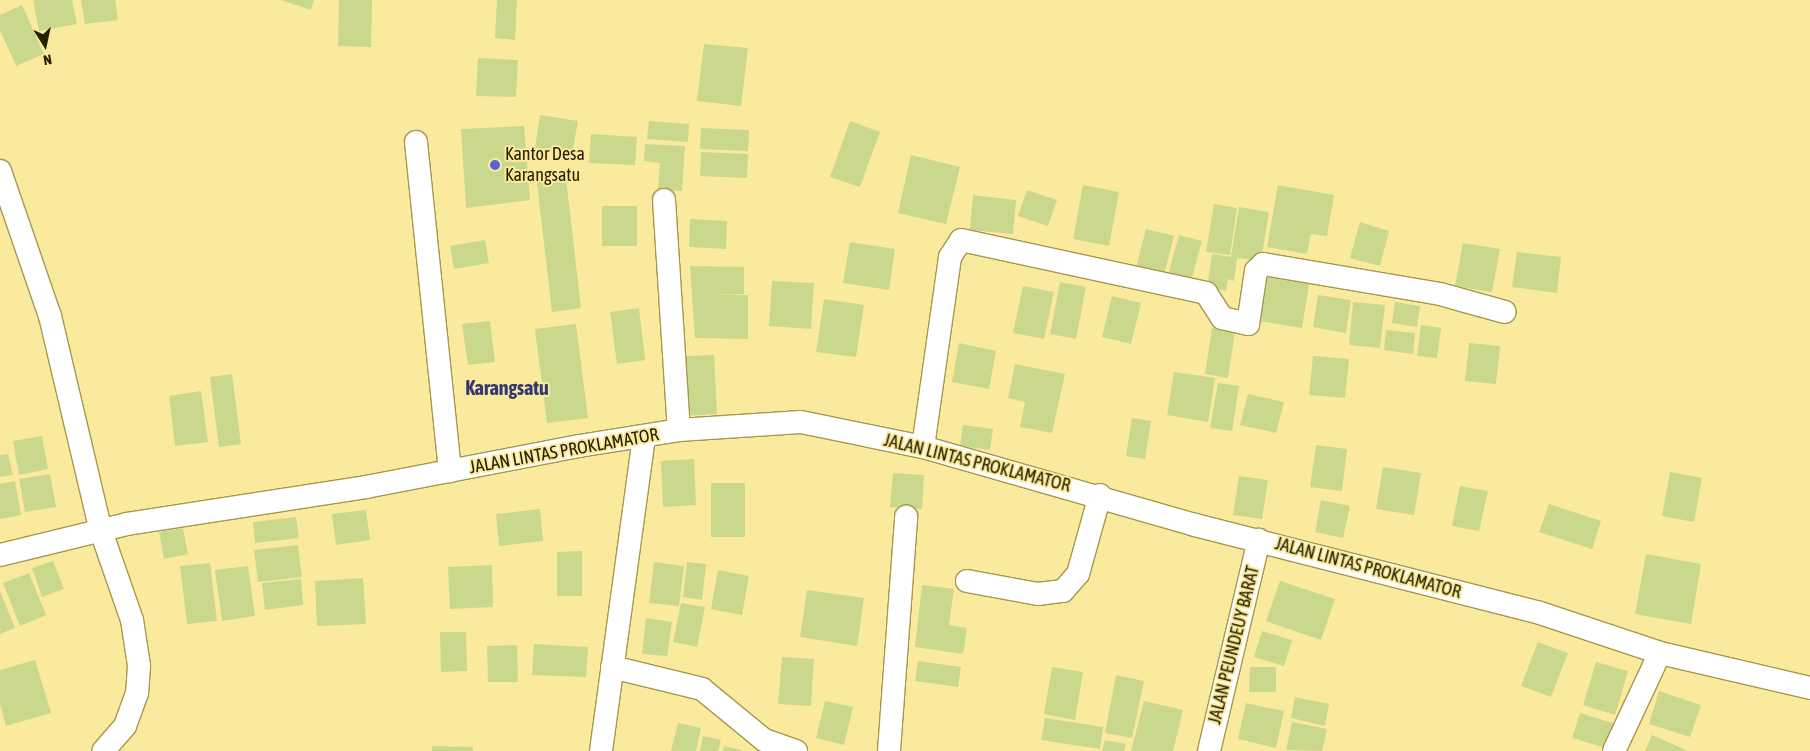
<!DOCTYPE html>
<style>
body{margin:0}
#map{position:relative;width:1810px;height:751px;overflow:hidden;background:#faea9d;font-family:"Asap Condensed",sans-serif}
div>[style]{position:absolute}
.building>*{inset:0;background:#cad88e}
.roads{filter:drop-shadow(1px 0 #a7974d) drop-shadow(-1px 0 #a7974d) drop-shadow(0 1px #a7974d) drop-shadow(0 -1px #a7974d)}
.minor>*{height:22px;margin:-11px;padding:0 11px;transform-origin:11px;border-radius:11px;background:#fff}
.dots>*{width:14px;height:14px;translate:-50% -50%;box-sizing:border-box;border:2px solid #faea9d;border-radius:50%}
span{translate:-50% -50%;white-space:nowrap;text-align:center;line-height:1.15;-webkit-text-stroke:4px #faea9d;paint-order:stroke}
.poi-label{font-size:18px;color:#272001}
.left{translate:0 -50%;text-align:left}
.street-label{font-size:18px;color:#272001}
.quarter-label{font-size:20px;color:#333772;font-weight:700}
.north{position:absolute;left:20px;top:20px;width:50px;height:50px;-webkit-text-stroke:4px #faea9d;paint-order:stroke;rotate:170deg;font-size:14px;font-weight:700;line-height:20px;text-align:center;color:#272001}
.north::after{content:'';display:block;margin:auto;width:18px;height:22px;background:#272001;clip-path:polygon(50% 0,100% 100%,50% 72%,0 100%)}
</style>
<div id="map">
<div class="building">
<i style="clip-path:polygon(33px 0,72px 0,77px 24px,39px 31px)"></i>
<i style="clip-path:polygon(81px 0,115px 0,118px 20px,85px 24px)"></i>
<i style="clip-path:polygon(281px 0,314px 0,311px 10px)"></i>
<i style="clip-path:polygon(339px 0,372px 0,371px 47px,338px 46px)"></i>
<i style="clip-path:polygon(497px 0,517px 0,515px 40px,495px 38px)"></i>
<i style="clip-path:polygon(22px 5px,44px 54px,16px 66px,0 30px,0 15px)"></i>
<i style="clip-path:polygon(704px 44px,748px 48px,741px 106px,697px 101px)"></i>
<i style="clip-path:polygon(478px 58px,518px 60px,516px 97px,476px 96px)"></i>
<i style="clip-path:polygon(540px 115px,578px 121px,572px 154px,535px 148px)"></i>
<i style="clip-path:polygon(649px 121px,689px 124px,688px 142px,647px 139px)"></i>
<i style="clip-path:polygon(850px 121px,880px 132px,860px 187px,830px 177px)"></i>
<i style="clip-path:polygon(524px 126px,530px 200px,466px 208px,461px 129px)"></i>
<i style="clip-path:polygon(701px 128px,749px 130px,748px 151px,700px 149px)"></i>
<i style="clip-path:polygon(591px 134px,637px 137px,635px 165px,589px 163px)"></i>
<i style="clip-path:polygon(645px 144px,685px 146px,682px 191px,658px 190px,660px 163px,644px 161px)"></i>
<i style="clip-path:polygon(701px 152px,748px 154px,747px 178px,700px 176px)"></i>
<i style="clip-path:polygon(911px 155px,960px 167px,946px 224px,898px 213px)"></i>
<i style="clip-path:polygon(565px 170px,581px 308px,552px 312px,536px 174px)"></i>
<i style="clip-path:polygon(1083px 185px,1119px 192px,1109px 246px,1073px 239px)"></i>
<i style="clip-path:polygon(1278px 185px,1334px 195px,1327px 236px,1311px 234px,1307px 254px,1267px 247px)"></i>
<i style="clip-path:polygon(1027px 190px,1057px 200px,1048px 226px,1018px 216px)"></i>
<i style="clip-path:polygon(973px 195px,1016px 200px,1013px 234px,970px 230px)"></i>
<i style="clip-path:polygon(1214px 204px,1237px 208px,1230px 255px,1206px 252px)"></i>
<i style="clip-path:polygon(602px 206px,637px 206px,637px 246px,602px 246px)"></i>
<i style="clip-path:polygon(1239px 207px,1269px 212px,1261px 261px,1237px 258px,1234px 281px,1228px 279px,1226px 291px,1207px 288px,1212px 254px,1231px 257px)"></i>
<i style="clip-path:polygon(690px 219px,727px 221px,726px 249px,689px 247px)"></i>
<i style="clip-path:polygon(1360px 222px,1389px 231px,1380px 266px,1350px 258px)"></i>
<i style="clip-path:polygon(1146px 229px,1174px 236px,1163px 278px,1135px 272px)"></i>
<i style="clip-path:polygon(1179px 235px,1202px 241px,1190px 284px,1167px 279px)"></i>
<i style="clip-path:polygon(485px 240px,489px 263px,454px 269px,450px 246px)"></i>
<i style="clip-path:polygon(850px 242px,895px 249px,889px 290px,843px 283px)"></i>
<i style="clip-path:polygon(1463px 243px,1500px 249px,1492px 292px,1455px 286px)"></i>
<i style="clip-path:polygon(1517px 252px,1561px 257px,1557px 293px,1512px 287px)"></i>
<i style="clip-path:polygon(690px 266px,744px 267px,744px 294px,712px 294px,748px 295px,748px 339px,695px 338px)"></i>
<i style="clip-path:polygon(1266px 277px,1309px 284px,1302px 328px,1259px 321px)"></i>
<i style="clip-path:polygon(772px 281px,814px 283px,811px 329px,769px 326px)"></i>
<i style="clip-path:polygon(1060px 282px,1086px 287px,1076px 339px,1050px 334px)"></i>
<i style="clip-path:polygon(1023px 286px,1054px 292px,1044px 339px,1013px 333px)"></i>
<i style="clip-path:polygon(1318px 295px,1351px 300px,1346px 333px,1313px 327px)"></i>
<i style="clip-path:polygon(1112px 296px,1141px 303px,1131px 344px,1102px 337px)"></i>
<i style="clip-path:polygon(824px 299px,864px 305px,856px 357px,816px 352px)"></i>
<i style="clip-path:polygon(1353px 302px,1385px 305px,1380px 348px,1349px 345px)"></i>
<i style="clip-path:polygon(1395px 302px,1420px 306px,1417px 327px,1392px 323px)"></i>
<i style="clip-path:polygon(639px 308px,645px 360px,617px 364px,610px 312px)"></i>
<i style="clip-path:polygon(490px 321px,495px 362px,468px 365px,462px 324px)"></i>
<i style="clip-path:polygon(576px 324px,588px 418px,547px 423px,535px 329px)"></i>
<i style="clip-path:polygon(1421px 325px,1441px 328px,1437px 358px,1417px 356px)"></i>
<i style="clip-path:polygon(1212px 328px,1235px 331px,1228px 378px,1205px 374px)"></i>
<i style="clip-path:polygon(1386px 330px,1415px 333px,1413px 354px,1384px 350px)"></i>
<i style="clip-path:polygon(959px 343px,996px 351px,989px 389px,952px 382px)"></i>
<i style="clip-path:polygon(1469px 343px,1500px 346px,1496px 384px,1465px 381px)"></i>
<i style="clip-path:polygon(714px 355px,717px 414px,685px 416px,682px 356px)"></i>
<i style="clip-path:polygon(1313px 356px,1349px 359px,1345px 398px,1309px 395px)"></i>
<i style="clip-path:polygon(1015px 364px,1065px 374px,1052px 433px,1020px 427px,1025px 402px,1008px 398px)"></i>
<i style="clip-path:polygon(1174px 372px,1215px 378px,1208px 422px,1167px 415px)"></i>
<i style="clip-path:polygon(232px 374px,241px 444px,219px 447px,210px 377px)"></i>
<i style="clip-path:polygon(1218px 383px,1239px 386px,1232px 431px,1210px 428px)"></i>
<i style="clip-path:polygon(201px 391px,208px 442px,175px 446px,169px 396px)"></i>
<i style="clip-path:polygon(1248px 394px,1284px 402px,1276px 433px,1240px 425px)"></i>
<i style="clip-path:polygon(1132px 418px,1151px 421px,1145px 459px,1126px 456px)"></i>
<i style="clip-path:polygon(963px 425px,993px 429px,990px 450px,960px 446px)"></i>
<i style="clip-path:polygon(42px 436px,48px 469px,19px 475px,13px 441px)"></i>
<i style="clip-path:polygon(1316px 445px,1347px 449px,1342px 491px,1310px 487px)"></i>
<i style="clip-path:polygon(8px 454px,13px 475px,0 477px,0 455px)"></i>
<i style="clip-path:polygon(694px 459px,696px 505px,663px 507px,661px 461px)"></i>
<i style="clip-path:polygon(1383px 467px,1421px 473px,1414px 515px,1376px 509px)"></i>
<i style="clip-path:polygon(1670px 472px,1702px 478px,1694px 522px,1662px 516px)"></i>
<i style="clip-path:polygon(893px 473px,924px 475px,922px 509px,890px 507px)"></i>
<i style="clip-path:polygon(50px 474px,56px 507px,25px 512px,19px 479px)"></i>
<i style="clip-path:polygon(1239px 476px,1268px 480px,1262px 519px,1233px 515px)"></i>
<i style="clip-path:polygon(15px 481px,21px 515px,0 519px,0 484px)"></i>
<i style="clip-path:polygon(711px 483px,745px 483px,745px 537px,711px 537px)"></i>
<i style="clip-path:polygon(1460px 486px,1488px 491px,1479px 531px,1452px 526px)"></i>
<i style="clip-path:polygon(1321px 500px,1350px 506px,1343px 538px,1315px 532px)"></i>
<i style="clip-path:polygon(1549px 504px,1601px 521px,1592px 549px,1539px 532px)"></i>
<i style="clip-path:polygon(540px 509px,543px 541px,499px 546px,496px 514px)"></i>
<i style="clip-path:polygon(366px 510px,370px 540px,336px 545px,332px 514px)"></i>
<i style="clip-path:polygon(296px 517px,299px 538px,255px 543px,253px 522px)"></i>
<i style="clip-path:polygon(183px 528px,188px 554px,164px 559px,159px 532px)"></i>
<i style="clip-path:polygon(298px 545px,302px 577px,258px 582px,254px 550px)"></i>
<i style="clip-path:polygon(582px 551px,582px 596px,557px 596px,557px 552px)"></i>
<i style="clip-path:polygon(1646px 554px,1701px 564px,1691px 624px,1635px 614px)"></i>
<i style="clip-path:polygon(53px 561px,64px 589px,42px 597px,32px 568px)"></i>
<i style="clip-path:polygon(654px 562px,684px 566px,679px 606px,649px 603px)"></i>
<i style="clip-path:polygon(687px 562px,706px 564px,702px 600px,683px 597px)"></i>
<i style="clip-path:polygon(210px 563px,217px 621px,187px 624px,180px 566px)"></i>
<i style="clip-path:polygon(492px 565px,493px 607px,450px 609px,448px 567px)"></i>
<i style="clip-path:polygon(248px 566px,255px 616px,222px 621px,215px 570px)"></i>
<i style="clip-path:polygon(718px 570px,749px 576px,742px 615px,711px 609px)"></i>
<i style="clip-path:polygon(29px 573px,46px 615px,20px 626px,3px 583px)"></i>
<i style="clip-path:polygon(363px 578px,366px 624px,317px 626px,315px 581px)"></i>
<i style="clip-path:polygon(301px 579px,303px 605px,265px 610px,262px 583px)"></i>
<i style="clip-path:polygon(1280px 581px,1335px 599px,1321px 640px,1266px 621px)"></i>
<i style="clip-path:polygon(922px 585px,954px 589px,949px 625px,967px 628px,963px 654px,915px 647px)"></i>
<i style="clip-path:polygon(807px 590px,864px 598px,857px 646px,800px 637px)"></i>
<i style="clip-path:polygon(0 591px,15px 628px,0 634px)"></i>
<i style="clip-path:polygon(681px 603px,705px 607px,697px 647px,673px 642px)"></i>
<i style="clip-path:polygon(646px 618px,672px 622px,667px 656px,642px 654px)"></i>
<i style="clip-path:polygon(1262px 631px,1292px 640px,1284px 666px,1254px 657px)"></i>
<i style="clip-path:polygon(440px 632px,466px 632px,467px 671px,441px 672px)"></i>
<i style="clip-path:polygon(1538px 642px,1568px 653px,1551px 697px,1521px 686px)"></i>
<i style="clip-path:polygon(534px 644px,588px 647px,586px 677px,532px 675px)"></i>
<i style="clip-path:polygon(517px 645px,518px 682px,488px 682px,487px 646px)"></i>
<i style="clip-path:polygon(782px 657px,814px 659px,811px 706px,778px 704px)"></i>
<i style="clip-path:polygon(35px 660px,51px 713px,6px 726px,0 704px,0 670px)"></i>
<i style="clip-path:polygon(918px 661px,961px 667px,958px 687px,915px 681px)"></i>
<i style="clip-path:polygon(1596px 662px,1628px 671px,1615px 715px,1583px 705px)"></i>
<i style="clip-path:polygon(1052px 667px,1083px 672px,1075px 720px,1044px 714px)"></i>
<i style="clip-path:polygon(1250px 667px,1276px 667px,1276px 692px,1249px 692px)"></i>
<i style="clip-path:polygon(1116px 675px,1144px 681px,1132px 738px,1105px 733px)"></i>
<i style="clip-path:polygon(1659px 691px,1701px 705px,1690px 737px,1649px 724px)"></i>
<i style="clip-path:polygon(1295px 697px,1329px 704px,1325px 726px,1291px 718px)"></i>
<i style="clip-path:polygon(825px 701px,853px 707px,844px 745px,816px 738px)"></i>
<i style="clip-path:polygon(1144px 701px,1183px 710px,1173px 751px,1131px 751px)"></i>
<i style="clip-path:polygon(1246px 703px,1284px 711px,1276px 748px,1238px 739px)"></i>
<i style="clip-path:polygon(1580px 713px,1616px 724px,1609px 749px,1572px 738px)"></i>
<i style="clip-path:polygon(1045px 718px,1103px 727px,1100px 749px,1041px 740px)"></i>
<i style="clip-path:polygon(1292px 722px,1327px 729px,1322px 751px,1286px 750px)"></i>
<i style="clip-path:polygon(678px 723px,701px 728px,696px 751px,671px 751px)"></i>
<i style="clip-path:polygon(1652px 735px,1688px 751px,1645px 751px)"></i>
<i style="clip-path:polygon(703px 736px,721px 740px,718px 751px,700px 751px)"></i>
<i style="clip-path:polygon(1105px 740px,1126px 744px,1124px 751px,1102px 751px)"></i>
<i style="clip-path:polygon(432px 746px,473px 747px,473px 751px,432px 751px)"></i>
<i style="clip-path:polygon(724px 746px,741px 750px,741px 751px,723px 751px)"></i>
</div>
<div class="roads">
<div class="minor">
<i style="left:416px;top:142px;width:331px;rotate:84.1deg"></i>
<i style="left:0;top:171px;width:153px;rotate:71deg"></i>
<i style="left:50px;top:316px;width:221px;rotate:76.7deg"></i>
<i style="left:101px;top:531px;width:94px;rotate:70.8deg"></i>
<i style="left:132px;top:620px;width:47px;rotate:81.3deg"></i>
<i style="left:139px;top:666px;width:27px;rotate:94deg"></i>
<i style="left:137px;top:693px;width:35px;rotate:110deg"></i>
<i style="left:125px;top:726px;width:33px;rotate:131deg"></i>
<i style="left:664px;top:200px;width:230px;rotate:86.3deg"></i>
<i style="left:923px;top:447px;width:192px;rotate:-81.9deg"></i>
<i style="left:950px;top:257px;width:20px;rotate:-57deg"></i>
<i style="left:961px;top:240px;width:251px;rotate:12.2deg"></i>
<i style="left:1206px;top:293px;width:30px;rotate:57deg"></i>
<i style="left:1222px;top:318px;width:27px;rotate:13deg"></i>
<i style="left:1248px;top:324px;width:54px;rotate:-81.4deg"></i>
<i style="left:1256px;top:271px;width:10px;rotate:-45deg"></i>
<i style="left:1263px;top:264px;width:180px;rotate:9.6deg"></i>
<i style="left:1440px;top:294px;width:67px;rotate:15.5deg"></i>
<i style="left:0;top:555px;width:131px;rotate:-13.7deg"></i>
<i style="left:127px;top:524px;width:242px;rotate:-8.8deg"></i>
<i style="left:366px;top:487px;width:217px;rotate:-10.9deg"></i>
<i style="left:579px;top:446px;width:101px;rotate:-9.1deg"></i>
<i style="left:679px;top:430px;width:122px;rotate:-3.8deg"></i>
<i style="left:801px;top:422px;width:125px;rotate:11.6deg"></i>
<i style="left:923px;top:447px;width:283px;rotate:16deg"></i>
<i style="left:1195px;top:525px;width:353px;rotate:14.3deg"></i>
<i style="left:1537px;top:612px;width:130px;rotate:18.4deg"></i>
<i style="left:1660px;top:653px;width:154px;rotate:13.1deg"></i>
<i style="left:967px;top:581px;width:72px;rotate:10.4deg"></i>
<i style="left:1038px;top:594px;width:25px;rotate:-7deg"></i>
<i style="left:1063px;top:591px;width:23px;rotate:-49deg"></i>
<i style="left:1078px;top:574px;width:82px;rotate:-74.4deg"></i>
<i style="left:612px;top:667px;width:93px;rotate:13.7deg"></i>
<i style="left:702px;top:689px;width:80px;rotate:39.4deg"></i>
<i style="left:764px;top:740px;width:34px;rotate:19deg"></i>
<i style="left:601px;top:751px;width:317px;rotate:-82.2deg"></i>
<i style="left:889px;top:751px;width:235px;rotate:-85.8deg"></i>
<i style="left:1209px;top:751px;width:217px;rotate:-76.7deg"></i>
<i style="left:1614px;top:751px;width:108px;rotate:-64.9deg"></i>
</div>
</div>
<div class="dots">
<i style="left:495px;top:165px;background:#5c60d7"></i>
</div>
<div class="poi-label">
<span class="left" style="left:505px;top:165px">Kantor Desa<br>Karangsatu</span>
</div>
<div class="street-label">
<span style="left:564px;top:451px;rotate:-10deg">JALAN LINTAS PROKLAMATOR</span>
<span style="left:977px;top:463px;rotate:14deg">JALAN LINTAS PROKLAMATOR</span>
<span style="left:1368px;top:568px;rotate:15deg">JALAN LINTAS PROKLAMATOR</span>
<span style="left:1234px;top:645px;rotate:-76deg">JALAN PEUNDEUY BARAT</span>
</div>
<div class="quarter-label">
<span style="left:507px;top:387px">Karangsatu</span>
</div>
<div class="north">N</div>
</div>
